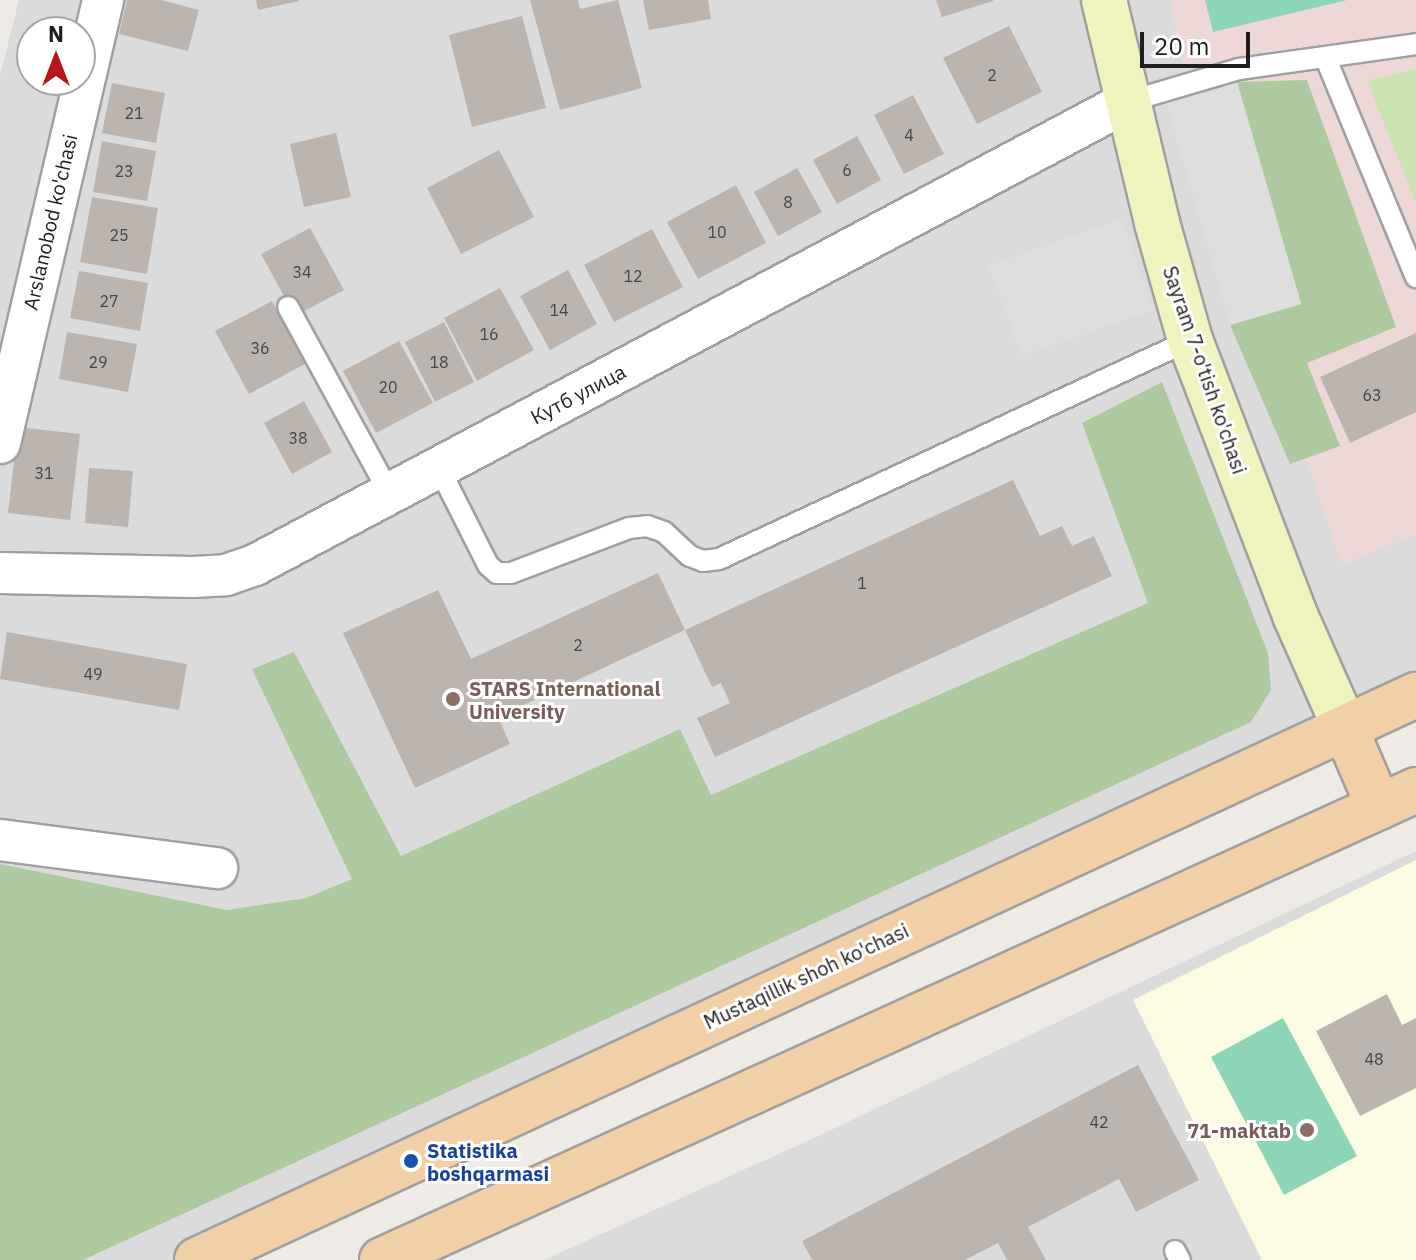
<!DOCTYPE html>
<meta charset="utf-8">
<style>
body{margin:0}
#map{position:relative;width:1416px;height:1260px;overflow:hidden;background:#eeebe6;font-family:"IBM Plex Sans",sans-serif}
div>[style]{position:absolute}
.residential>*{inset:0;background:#dcdbdb}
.commercial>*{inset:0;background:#edd7d7}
.education>*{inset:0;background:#fbfbe1}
.grass>*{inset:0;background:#cbe3b1}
.forest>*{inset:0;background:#acc99f}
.pitch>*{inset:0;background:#8cd5b7}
.parking>*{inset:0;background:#dedede}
.building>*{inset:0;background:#bbb4af}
.roads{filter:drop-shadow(2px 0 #9f9f9f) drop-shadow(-2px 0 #9f9f9f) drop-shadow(0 2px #9f9f9f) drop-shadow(0 -2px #9f9f9f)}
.lane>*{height:20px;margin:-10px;padding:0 10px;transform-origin:10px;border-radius:10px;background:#fff}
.street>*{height:40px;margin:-20px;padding:0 20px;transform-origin:20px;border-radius:20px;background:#fff}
.secondary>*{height:44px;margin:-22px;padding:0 22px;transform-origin:22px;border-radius:22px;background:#f1f3bf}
.primary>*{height:44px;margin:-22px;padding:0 22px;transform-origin:22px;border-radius:22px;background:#f2d0a7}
.dots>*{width:22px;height:22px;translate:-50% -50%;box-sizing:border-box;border:4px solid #fff;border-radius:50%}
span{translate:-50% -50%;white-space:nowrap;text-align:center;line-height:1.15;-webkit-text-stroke:6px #fff;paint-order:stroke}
.number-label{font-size:16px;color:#454442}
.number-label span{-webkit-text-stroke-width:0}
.street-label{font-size:20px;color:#1e1e1e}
.education-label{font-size:20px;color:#785e54;font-weight:700}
.left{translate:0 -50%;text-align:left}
.right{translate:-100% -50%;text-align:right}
.transit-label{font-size:20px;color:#164399;font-weight:700}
.north{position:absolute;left:16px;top:16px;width:80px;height:80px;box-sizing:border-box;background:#fff;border:2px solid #a5a5a5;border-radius:50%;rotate:0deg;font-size:22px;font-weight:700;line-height:32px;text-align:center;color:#1e1e1e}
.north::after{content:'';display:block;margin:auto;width:28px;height:36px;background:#b71619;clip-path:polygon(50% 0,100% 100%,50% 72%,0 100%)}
.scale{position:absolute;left:1140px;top:32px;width:110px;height:36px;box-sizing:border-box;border:4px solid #1e1e1e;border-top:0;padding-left:10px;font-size:24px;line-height:28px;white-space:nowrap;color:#1e1e1e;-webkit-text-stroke:6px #fff;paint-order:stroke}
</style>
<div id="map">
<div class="residential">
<i style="clip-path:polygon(evenodd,19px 0,1170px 0,1197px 133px,1342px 564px,1416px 534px,1416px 695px,197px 1260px,0 1260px,0 76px,19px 0,32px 32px,80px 32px,80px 80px,32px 80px,32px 32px)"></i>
<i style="clip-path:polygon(1416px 851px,1416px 1260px,544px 1260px,814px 1138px)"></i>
</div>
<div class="commercial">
<i style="clip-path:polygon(1170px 0,1416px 0,1416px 534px,1342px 565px,1197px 133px)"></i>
</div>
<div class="education">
<i style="clip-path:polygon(1416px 860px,1416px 1260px,1262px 1260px,1133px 1000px)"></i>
</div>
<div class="grass">
<i style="clip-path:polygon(1416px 69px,1416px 203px,1367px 81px)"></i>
</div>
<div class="forest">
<i style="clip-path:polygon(1307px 80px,1396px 327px,1307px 363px,1340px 446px,1290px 464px,1230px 325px,1301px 304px,1237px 82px)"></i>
<i style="clip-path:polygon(1162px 382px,1268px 653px,1271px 690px,1251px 722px,83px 1260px,0 1260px,0 864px,227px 910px,306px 898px,352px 879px,252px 669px,294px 652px,401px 856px,680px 729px,711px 795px,1148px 603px,1082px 423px)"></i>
</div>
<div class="pitch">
<i style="clip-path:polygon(1205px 0,1347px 0,1213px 32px)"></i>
<i style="clip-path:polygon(1283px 1018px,1357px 1156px,1284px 1195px,1211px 1057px)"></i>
</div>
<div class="parking">
<i style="clip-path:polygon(1237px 82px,1301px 304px,1230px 325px,1166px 102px)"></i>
<i style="clip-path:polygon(1122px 219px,1153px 310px,1021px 356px,989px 265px)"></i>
</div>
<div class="building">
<i style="clip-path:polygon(127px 0,161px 0,199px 10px,188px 51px,119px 34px)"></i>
<i style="clip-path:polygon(256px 0,299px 0,299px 1px,258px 10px)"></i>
<i style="clip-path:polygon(530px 0,578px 0,580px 9px,618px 0,642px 88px,560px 110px)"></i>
<i style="clip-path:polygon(643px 0,708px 0,711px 19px,649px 30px)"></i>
<i style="clip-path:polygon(936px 0,993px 0,993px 1px,942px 17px)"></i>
<i style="clip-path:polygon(522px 16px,546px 108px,472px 127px,449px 35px)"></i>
<i style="clip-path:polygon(1009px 26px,1042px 92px,977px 124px,943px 58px)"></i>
<i style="clip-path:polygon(112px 83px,165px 93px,156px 143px,102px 133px)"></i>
<i style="clip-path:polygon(913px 95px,944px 154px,904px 174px,874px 115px)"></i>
<i style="clip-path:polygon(336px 133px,351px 197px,304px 207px,290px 144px)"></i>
<i style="clip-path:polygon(857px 136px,881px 180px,837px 204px,813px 160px)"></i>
<i style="clip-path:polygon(102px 141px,156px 151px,147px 201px,93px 192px)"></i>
<i style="clip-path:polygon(499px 150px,534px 217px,461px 254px,427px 188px)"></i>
<i style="clip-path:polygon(797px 168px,822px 212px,778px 236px,754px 192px)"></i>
<i style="clip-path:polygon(736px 185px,766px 243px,698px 279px,667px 222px)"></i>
<i style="clip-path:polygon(92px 197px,158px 208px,147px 274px,80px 262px)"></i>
<i style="clip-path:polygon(310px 228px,344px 290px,295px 316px,261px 254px)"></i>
<i style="clip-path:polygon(652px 229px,683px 287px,614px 322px,584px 265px)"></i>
<i style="clip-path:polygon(568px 270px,597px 324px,550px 350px,520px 296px)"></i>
<i style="clip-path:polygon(79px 271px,148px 283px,140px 331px,70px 318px)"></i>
<i style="clip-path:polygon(500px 288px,534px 350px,477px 381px,444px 318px)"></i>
<i style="clip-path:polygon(272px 301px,305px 364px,249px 394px,215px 331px)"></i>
<i style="clip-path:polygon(444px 322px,474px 382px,435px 402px,405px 342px)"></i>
<i style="clip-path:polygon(67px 332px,137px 344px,128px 392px,59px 379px)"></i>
<i style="clip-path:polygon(1416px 333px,1416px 412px,1350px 443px,1320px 377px)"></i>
<i style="clip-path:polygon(399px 341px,433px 403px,376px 433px,343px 371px)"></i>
<i style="clip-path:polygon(304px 401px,332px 452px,292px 474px,264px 423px)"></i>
<i style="clip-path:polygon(18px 427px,80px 434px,70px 520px,8px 513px)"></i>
<i style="clip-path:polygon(89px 468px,133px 471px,128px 527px,85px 523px)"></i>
<i style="clip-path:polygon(1013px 480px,1040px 536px,1062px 526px,1072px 546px,1094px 536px,1112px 576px,715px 757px,697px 718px,730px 703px,721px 683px,712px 687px,685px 630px)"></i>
<i style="clip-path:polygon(658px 573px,685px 630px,498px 717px,510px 744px,415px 788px,343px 633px,438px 590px,471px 659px)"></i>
<i style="clip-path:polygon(7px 632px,187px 664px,179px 710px,0 679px)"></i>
<i style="clip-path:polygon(1387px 994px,1402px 1025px,1416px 1018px,1416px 1088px,1360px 1116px,1316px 1031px)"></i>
<i style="clip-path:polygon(1138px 1065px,1199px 1180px,1136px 1212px,1119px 1179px,1028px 1227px,1046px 1260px,1007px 1260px,998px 1243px,965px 1260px,812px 1260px,802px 1241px)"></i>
</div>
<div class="roads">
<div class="lane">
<i style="left:1326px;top:59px;width:236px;rotate:67.6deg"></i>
<i style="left:1127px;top:102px;width:117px;rotate:-16.4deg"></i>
<i style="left:1239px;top:69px;width:179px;rotate:-8deg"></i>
<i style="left:288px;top:307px;width:213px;rotate:61.4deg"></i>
<i style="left:439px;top:468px;width:109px;rotate:63.2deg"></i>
<i style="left:488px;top:565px;width:12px;rotate:42deg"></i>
<i style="left:497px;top:573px;width:14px"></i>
<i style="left:511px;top:573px;width:126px;rotate:-20.9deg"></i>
<i style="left:629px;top:528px;width:18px;rotate:-6deg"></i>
<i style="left:647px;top:526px;width:18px;rotate:19deg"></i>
<i style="left:664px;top:532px;width:35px;rotate:43deg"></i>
<i style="left:690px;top:556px;width:14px;rotate:21deg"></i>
<i style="left:703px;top:561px;width:16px;rotate:-7deg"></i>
<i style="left:719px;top:559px;width:519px;rotate:-24.94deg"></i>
<i style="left:1175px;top:1251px;width:10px;rotate:61deg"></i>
</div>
<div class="street">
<i style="left:0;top:443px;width:455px;rotate:-76.9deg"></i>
<i style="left:0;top:573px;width:193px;rotate:1.2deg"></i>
<i style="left:193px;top:577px;width:33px;rotate:-3deg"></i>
<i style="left:226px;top:575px;width:31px;rotate:-19deg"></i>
<i style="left:255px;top:565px;width:987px;rotate:-27.97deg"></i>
<i style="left:0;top:840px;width:219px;rotate:7.4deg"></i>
</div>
<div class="secondary">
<i style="left:1104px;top:0;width:229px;rotate:76.6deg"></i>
<i style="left:1157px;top:223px;width:122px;rotate:74.2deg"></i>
<i style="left:1190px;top:340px;width:294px;rotate:69.1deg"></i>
<i style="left:1295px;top:615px;width:124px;rotate:66.1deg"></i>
</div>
<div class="primary">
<i style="left:1345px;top:728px;width:86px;rotate:66.7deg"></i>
<i style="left:197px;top:1260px;width:1344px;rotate:-24.87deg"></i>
<i style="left:382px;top:1260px;width:1136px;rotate:-24.44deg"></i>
</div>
</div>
<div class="dots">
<i style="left:453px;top:699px;background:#8d6e63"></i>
<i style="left:1307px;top:1130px;background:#8d6e63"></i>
<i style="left:411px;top:1161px;background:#1a4fb4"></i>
</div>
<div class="number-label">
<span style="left:992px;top:75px">2</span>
<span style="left:134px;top:113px">21</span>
<span style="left:909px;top:135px">4</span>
<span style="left:847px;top:170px">6</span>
<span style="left:124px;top:171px">23</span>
<span style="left:788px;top:202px">8</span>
<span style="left:717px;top:232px">10</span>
<span style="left:119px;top:235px">25</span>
<span style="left:302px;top:272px">34</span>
<span style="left:633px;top:276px">12</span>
<span style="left:109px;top:301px">27</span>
<span style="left:559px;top:310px">14</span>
<span style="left:489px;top:334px">16</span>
<span style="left:260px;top:348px">36</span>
<span style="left:98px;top:362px">29</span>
<span style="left:439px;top:362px">18</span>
<span style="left:388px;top:387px">20</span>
<span style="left:1372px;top:395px">63</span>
<span style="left:298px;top:438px">38</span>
<span style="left:44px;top:473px">31</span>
<span style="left:862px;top:583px">1</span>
<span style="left:578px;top:645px">2</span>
<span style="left:93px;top:674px">49</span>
<span style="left:1374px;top:1059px">48</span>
<span style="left:1099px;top:1122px">42</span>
</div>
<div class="street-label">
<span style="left:50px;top:222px;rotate:-77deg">Arslanobod ko'chasi</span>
<span style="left:1205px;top:370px;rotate:71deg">Sayram 7-o'tish ko'chasi</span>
<span style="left:578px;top:394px;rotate:-28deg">Кутб улица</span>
<span style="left:806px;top:976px;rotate:-25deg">Mustaqillik shoh ko'chasi</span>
</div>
<div class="education-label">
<span class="left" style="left:469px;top:700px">STARS International<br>University</span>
<span class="right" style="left:1291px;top:1130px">71-maktab</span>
</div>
<div class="transit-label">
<span class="left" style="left:427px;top:1162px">Statistika<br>boshqarmasi</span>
</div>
<div class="north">N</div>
<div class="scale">20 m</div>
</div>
